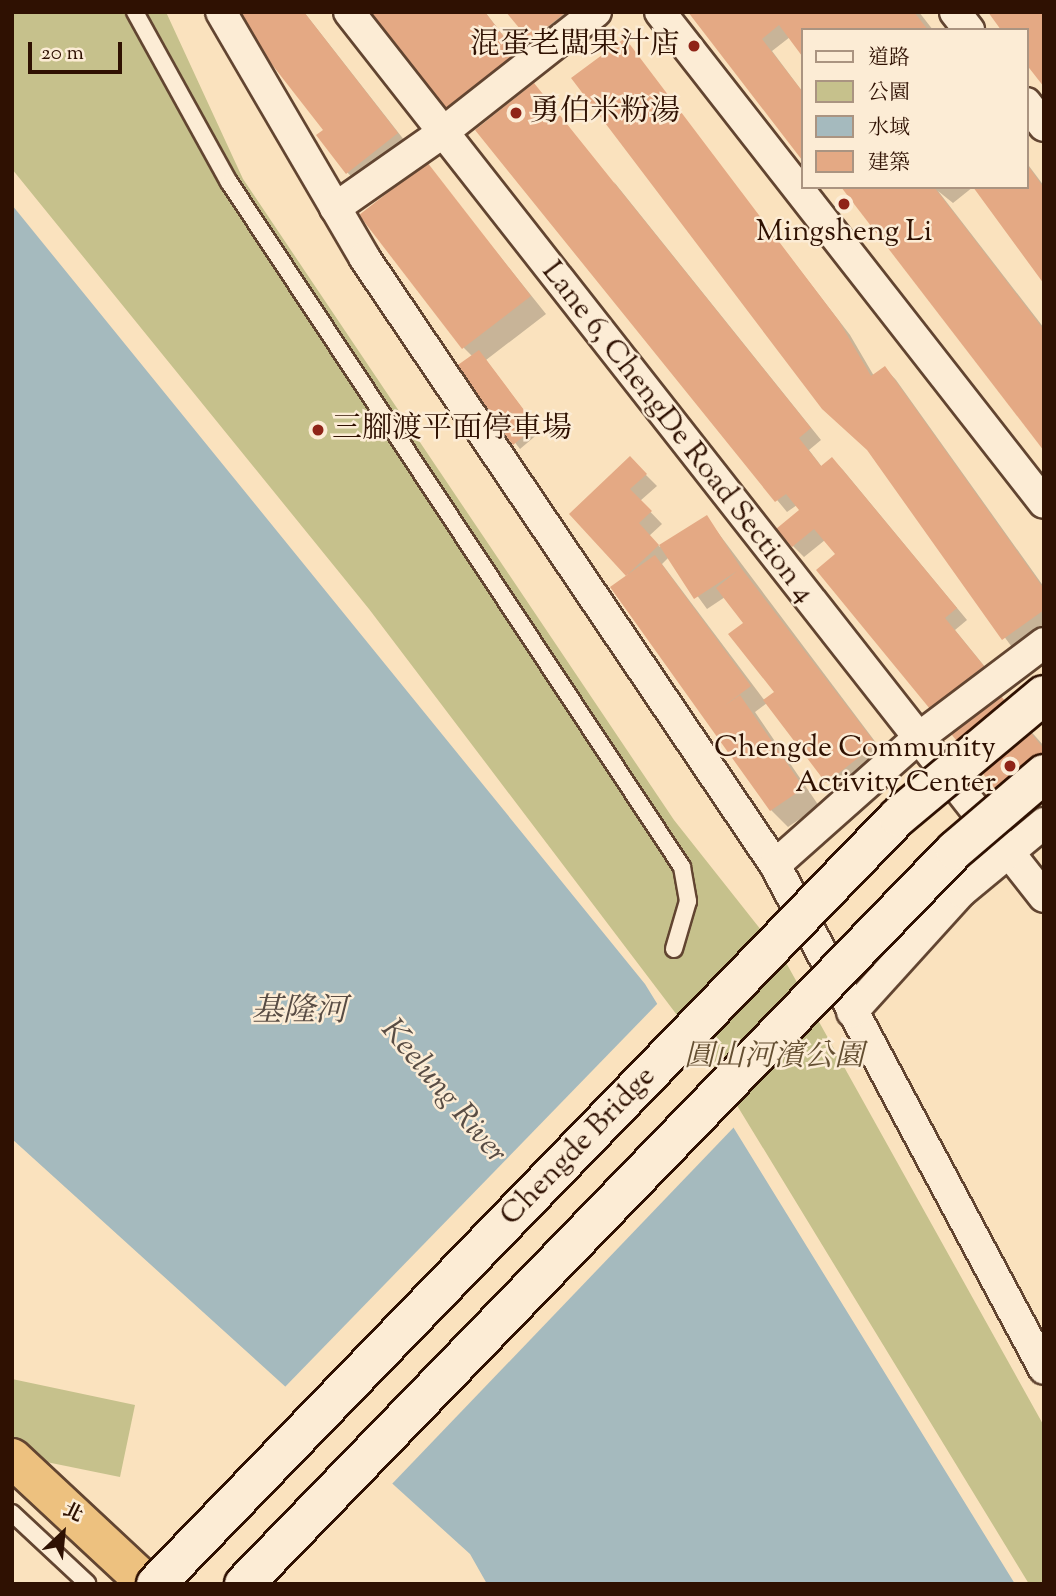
<!DOCTYPE html>
<meta charset="utf-8">
<style>
body{margin:0}
#map{position:relative;width:1056px;height:1596px;overflow:hidden;background:#fae2be;font-family:"Sorts Mill Goudy","Noto Serif TC",serif}
div>[style]{position:absolute}
.green>*{inset:0;background:#c6c18c}
.water>*{inset:0;background:#a5babe}
.pier>*{inset:0;background:#fae2be}
.shadow>*{inset:0;background:#0003}
.building>*{inset:0;background:#e4a984}
.roads{filter:drop-shadow(2px 0 #624531) drop-shadow(-2px 0 #624531) drop-shadow(0 2px #624531) drop-shadow(0 -2px #624531)}
.lane>*{height:16px;margin:-8px;padding:0 8px;transform-origin:8px;border-radius:8px;background:#fcecd5}
.street>*{height:30px;margin:-15px;padding:0 15px;transform-origin:15px;border-radius:15px;background:#fcecd5}
.highway>*{height:38px;margin:-19px;padding:0 19px;transform-origin:19px;border-radius:19px;background:#edc17f}
.bridges{filter:drop-shadow(2px 0 #2f1102) drop-shadow(-2px 0 #2f1102) drop-shadow(0 2px #2f1102) drop-shadow(0 -2px #2f1102)}
.secondary-bridge>*{height:38px;margin:-19px;padding:0 19px;transform-origin:19px;border-radius:19px;background:#fcecd5}
.dots>*{width:19px;height:19px;translate:-50% -50%;box-sizing:border-box;border:4px solid #fcecd5;border-radius:50%}
span{translate:-50% -50%;white-space:nowrap;text-align:center;line-height:1.15;-webkit-text-stroke:5px #fcecd5;paint-order:stroke}
.poi-label{font-size:30px;color:#2f1102}
.right{translate:-100% -50%;text-align:right}
.left{translate:0 -50%;text-align:left}
.street-label{font-size:30px;color:#2f1102}
.park-label{font-size:30px;color:#644f32;font-style:italic}
.water-label{font-size:32px;color:#584c44;font-style:italic}
.frame{position:absolute;inset:0;border:14px solid #2f1102;pointer-events:none}
.legend{position:absolute;left:801px;top:28px;width:228px;height:161px;box-sizing:border-box;background:#fcecd5;border:2px solid #aa9481;margin:0;padding:9px 12px;list-style:none;font-size:21px;color:#2f1102}
.legend li{display:flex;align-items:center;gap:14px;height:35px}
.legend b{width:35px;border:2px solid #aa9481}
.north{position:absolute;left:28px;top:1498px;width:70px;height:70px;-webkit-text-stroke:5px #fcecd5;paint-order:stroke;rotate:26deg;font-size:19px;font-weight:700;line-height:28px;text-align:center;color:#2f1102}
.north::after{content:'';display:block;margin:auto;width:24px;height:32px;background:#2f1102;clip-path:polygon(50% 0,100% 100%,50% 72%,0 100%)}
.scale{position:absolute;left:28px;top:42px;width:94px;height:32px;box-sizing:border-box;border:4px solid #2f1102;border-top:0;padding-left:9px;font-size:21px;line-height:24px;white-space:nowrap;color:#2f1102;-webkit-text-stroke:5px #fcecd5;paint-order:stroke}
</style>
<div id="map">
<div class="green">
<i style="clip-path:polygon(12px 12px,166px 12px,243px 179px,674px 820px,784px 959px,1044px 1426px,1044px 1584px,1029px 1584px,702px 1048px,369px 609px,12px 169px)"></i>
<i style="clip-path:polygon(12px 1379px,135px 1405px,120px 1477px,12px 1455px)"></i>
</div>
<div class="water">
<i style="clip-path:polygon(12px 205px,645px 984px,1015px 1584px,487px 1584px,470px 1554px,12px 1139px)"></i>
</div>
<div class="pier">
<i style="clip-path:polygon(660px 1001px,736px 1125px,390px 1486px,283px 1389px)"></i>
</div>
<div class="shadow">
<i style="clip-path:polygon(233px 12px,304px 12px,408px 145px,358px 184px,347px 172px,325px 130px)"></i>
<i style="clip-path:polygon(374px 12px,485px 12px,527px 66px,459px 118px)"></i>
<i style="clip-path:polygon(509px 12px,591px 12px,542px 51px)"></i>
<i style="clip-path:polygon(689px 12px,919px 12px,933px 30px,802px 30px,802px 53px,790px 37px,772px 51px,802px 91px,802px 157px)"></i>
<i style="clip-path:polygon(624px 41px,850px 335px,874px 376px,885px 368px,896px 380px,1044px 587px,1044px 629px,1014px 650px,870px 452px)"></i>
<i style="clip-path:polygon(1026px 162px,1044px 186px,1044px 281px,1026px 187px)"></i>
<i style="clip-path:polygon(427px 165px,546px 314px,486px 360px,540px 432px,520px 449px,457px 368px,472px 356px,464px 348px)"></i>
<i style="clip-path:polygon(614px 182px,821px 440px,809px 450px,822px 467px,832px 459px,843px 470px,967px 620px,955px 630px,994px 678px,943px 719px,818px 570px,837px 555px,825px 540px,804px 557px,793px 546px,802px 510px,797px 505px,787px 512px,720px 431px)"></i>
<i style="clip-path:polygon(843px 187px,973px 187px,953px 203px,938px 191px,1044px 328px,1044px 448px)"></i>
<i style="clip-path:polygon(evenodd,630px 459px,657px 486px,640px 501px,662px 524px,649px 536px,660px 547px,707px 518px,886px 756px,839px 793px,767px 703px,755px 712px,819px 806px,788px 827px,771px 810px,629px 576px,571px 514px,630px 459px,669px 557px,707px 609px,725px 597px,745px 624px,776px 693px,765px 701px,662px 564px,669px 557px)"></i>
<i style="clip-path:polygon(997px 693px,1044px 746px,1044px 822px,1035px 830px,1013px 808px)"></i>
</div>
<div class="building">
<i style="clip-path:polygon(231px 12px,304px 12px,398px 133px,346px 174px,316px 135px,323px 130px)"></i>
<i style="clip-path:polygon(371px 12px,485px 12px,517px 54px,446px 108px)"></i>
<i style="clip-path:polygon(506px 12px,566px 12px,530px 41px)"></i>
<i style="clip-path:polygon(688px 12px,914px 12px,928px 30px,802px 30px,802px 56px,779px 25px,762px 39px,802px 91px,802px 160px)"></i>
<i style="clip-path:polygon(988px 12px,1044px 12px,1044px 87px,1026px 64px,1026px 30px,1001px 30px)"></i>
<i style="clip-path:polygon(625px 38px,839px 321px,871px 376px,885px 366px,1044px 589px,1044px 610px,1002px 640px,867px 450px,822px 409px,571px 78px)"></i>
<i style="clip-path:polygon(534px 83px,811px 428px,799px 438px,821px 466px,832px 457px,957px 608px,945px 618px,984px 666px,930px 709px,816px 570px,835px 554px,814px 529px,792px 547px,776px 529px,799px 510px,786px 494px,775px 502px,475px 130px)"></i>
<i style="clip-path:polygon(427px 162px,531px 296px,462px 349px,359px 215px)"></i>
<i style="clip-path:polygon(1026px 163px,1044px 188px,1044px 284px,973px 187px,1026px 187px)"></i>
<i style="clip-path:polygon(841px 187px,934px 187px,1044px 330px,1044px 451px)"></i>
<i style="clip-path:polygon(479px 350px,536px 426px,513px 445px,497px 425px,515px 410px,496px 423px,455px 367px)"></i>
<i style="clip-path:polygon(630px 456px,647px 474px,630px 489px,652px 511px,639px 523px,659px 545px,707px 515px,741px 568px,876px 744px,826px 783px,763px 700px,774px 692px,728px 634px,743px 623px,716px 588px,737px 571px,694px 599px,659px 545px,626px 576px,569px 514px)"></i>
<i style="clip-path:polygon(655px 555px,751px 686px,724px 706px,740px 695px,804px 788px,770px 811px,610px 587px)"></i>
<i style="clip-path:polygon(997px 691px,1044px 749px,1044px 783px,1011px 809px,948px 730px)"></i>
</div>
<div class="roads">
<div class="lane">
<i style="left:135px;top:12px;width:194px;rotate:61.1deg"></i>
<i style="left:229px;top:182px;width:821px;rotate:56.52deg"></i>
<i style="left:682px;top:867px;width:35px;rotate:80deg"></i>
<i style="left:688px;top:901px;width:50px;rotate:106.3deg"></i>
<i style="left:12px;top:1513px;width:103px;rotate:43deg"></i>
</div>
<div class="street">
<i style="left:221px;top:12px;width:284px;rotate:59.7deg"></i>
<i style="left:364px;top:257px;width:734px;rotate:55.94deg"></i>
<i style="left:775px;top:865px;width:571px;rotate:61.91deg"></i>
<i style="left:349px;top:12px;width:1125px;rotate:51.86deg"></i>
<i style="left:660px;top:12px;width:623px;rotate:51.97deg"></i>
<i style="left:955px;top:12px;width:23px;rotate:52deg"></i>
<i style="left:1026px;top:103px;width:29px;rotate:52deg"></i>
<i style="left:335px;top:208px;width:131px;rotate:-35deg"></i>
<i style="left:442px;top:133px;width:196px;rotate:-38.2deg"></i>
<i style="left:775px;top:865px;width:190px;rotate:-41.6deg"></i>
<i style="left:917px;top:739px;width:159px;rotate:-37.1deg"></i>
<i style="left:852px;top:1012px;width:162px;rotate:-47.8deg"></i>
<i style="left:961px;top:892px;width:108px;rotate:-39.7deg"></i>
</div>
<div class="highway">
<i style="left:12px;top:1458px;width:185px;rotate:43deg"></i>
</div>
</div>
<div class="bridges">
<div class="secondary-bridge">
<i style="left:156px;top:1584px;width:1067px;rotate:-45.95deg"></i>
<i style="left:898px;top:817px;width:190px;rotate:-39.9deg"></i>
<i style="left:244px;top:1584px;width:1022px;rotate:-45.91deg"></i>
<i style="left:955px;top:850px;width:117px;rotate:-40.5deg"></i>
</div>
</div>
<div class="dots">
<i style="left:694px;top:46px;background:#8f2418"></i>
<i style="left:516px;top:113px;background:#8f2418"></i>
<i style="left:844px;top:204px;background:#8f2418"></i>
<i style="left:318px;top:430px;background:#8f2418"></i>
<i style="left:1010px;top:766px;background:#8f2418"></i>
</div>
<div class="poi-label">
<span class="right" style="left:680px;top:46px">混蛋老闆果汁店</span>
<span class="left" style="left:530px;top:113px">勇伯米粉湯</span>
<span style="left:844px;top:233px">Mingsheng Li</span>
<span class="left" style="left:332px;top:430px">三腳渡平面停車場</span>
<span class="right" style="left:996px;top:766px">Chengde Community<br>Activity Center</span>
</div>
<div class="street-label">
<span style="left:677px;top:433px;rotate:52deg">Lane 6, ChengDe Road Section 4</span>
<span style="left:579px;top:1147px;rotate:-46deg">Chengde Bridge</span>
</div>
<div class="park-label">
<span style="left:774px;top:1058px">圓山河濱公園</span>
</div>
<div class="water-label">
<span style="left:299px;top:1012px">基隆河</span>
<span style="left:443px;top:1092px;rotate:50deg">Keelung River</span>
</div>
<div class="frame"></div>
<ul class="legend">
<li><b style="height:9px;background:#fcecd5"></b>道路</li>
<li><b style="height:19px;background:#c6c18c"></b>公園</li>
<li><b style="height:19px;background:#a5babe"></b>水域</li>
<li><b style="height:19px;background:#e4a984"></b>建築</li>
</ul>
<div class="north">北</div>
<div class="scale">20 m</div>
</div>
